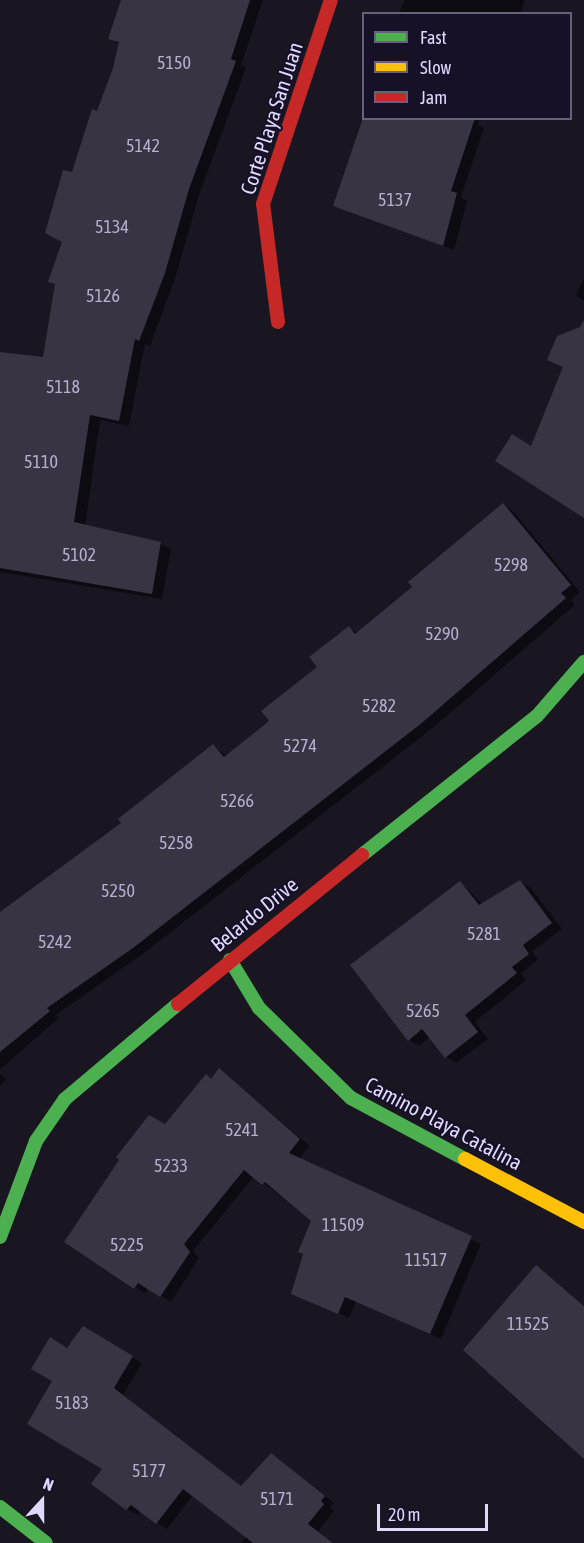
<!DOCTYPE html>
<style>
body{margin:0}
#map{position:relative;width:584px;height:1543px;overflow:hidden;background:#191622;font-family:"Asap Condensed",sans-serif}
div>[style]{position:absolute}
.shadow>*{inset:0;background:#0007}
.building>*{inset:0;background:#383444}
.fast>*{height:14px;margin:-7px;padding:0 7px;transform-origin:7px;border-radius:7px;background:#4caf50}
.slow>*{height:14px;margin:-7px;padding:0 7px;transform-origin:7px;border-radius:7px;background:#ffc107}
.jam>*{height:14px;margin:-7px;padding:0 7px;transform-origin:7px;border-radius:7px;background:#c62828}
span{translate:-50% -50%;white-space:nowrap;text-align:center;line-height:1.15;-webkit-text-stroke:4.5px #161127;paint-order:stroke}
.number-label{font-size:18px;color:#b5b0cf}
.number-label span{-webkit-text-stroke-width:0}
.street-label{font-size:21px;color:#dfd9fd}
.legend{position:absolute;left:362px;top:12px;width:210px;height:108px;box-sizing:border-box;background:#161127;border:2px solid #66617d;margin:0;padding:8px 10px;list-style:none;font-size:18px;color:#dfd9fd}
.legend li{display:flex;align-items:center;gap:12px;height:30px}
.legend b{width:30px;border:2px solid #66617d}
.north{position:absolute;left:12px;top:1471px;width:60px;height:60px;-webkit-text-stroke:4px #161127;paint-order:stroke;rotate:21deg;font-size:16px;font-weight:700;line-height:24px;text-align:center;color:#dfd9fd}
.north::after{content:'';display:block;margin:auto;width:21px;height:27px;background:#dfd9fd;clip-path:polygon(50% 0,100% 100%,50% 72%,0 100%)}
.scale{position:absolute;left:377px;top:1504px;width:111px;height:27px;box-sizing:border-box;border:3px solid #dfd9fd;border-top:0;padding-left:8px;font-size:18px;line-height:21px;white-space:nowrap;color:#dfd9fd;-webkit-text-stroke:4px #161127;paint-order:stroke}
</style>
<div id="map">
<div class="shadow">
<i style="clip-path:polygon(122px 0,263px 0,241px 65px,246px 68px,199px 195px,175px 279px,150px 346px,145px 344px,129px 426px,100px 420px,85px 526px,160px 543px,171px 549px,162px 599px,0 572px,0 354px,44px 359px,73px 174px,114px 69px,120px 44px,109px 38px)"></i>
<i style="clip-path:polygon(404px 0,525px 0,520px 14px,399px 14px)"></i>
<i style="clip-path:polygon(366px 118px,480px 118px,478px 125px,484px 128px,461px 197px,467px 201px,454px 250px,334px 206px)"></i>
<i style="clip-path:polygon(584px 277px,584px 301px,576px 296px)"></i>
<i style="clip-path:polygon(503px 505px,513px 511px,580px 592px,571px 600px,575px 605px,434px 727px,144px 953px,56px 1015px,59px 1018px,0 1069px,0 916px,123px 824px,214px 746px,228px 757px,271px 722px,349px 628px,358px 633px,415px 587px)"></i>
<i style="clip-path:polygon(520px 881px,530px 887px,562px 929px,532px 951px,538px 960px,521px 973px,526px 980px,475px 1022px,488px 1039px,456px 1063px,446px 1057px,430px 1037px,419px 1046px,409px 1040px,461px 883px,483px 904px)"></i>
<i style="clip-path:polygon(219px 1070px,310px 1146px,299px 1159px,481px 1244px,441px 1339px,356px 1301px,349px 1318px,292px 1293px,313px 1220px,254px 1176px,193px 1251px,199px 1258px,171px 1302px,148px 1288px,145px 1293px,135px 1287px,165px 1126px,206px 1076px,212px 1080px)"></i>
<i style="clip-path:polygon(0 1074px,6px 1079px,0 1086px)"></i>
<i style="clip-path:polygon(536px 1267px,584px 1305px,584px 1458px)"></i>
<i style="clip-path:polygon(83px 1328px,142px 1363px,123px 1395px,242px 1487px,271px 1455px,334px 1503px,330px 1508px,334px 1511px,318px 1531px,333px 1543px,241px 1543px,247px 1536px,193px 1495px,167px 1529px,141px 1511px,138px 1515px,127px 1509px,93px 1483px,105px 1469px,54px 1381px,68px 1349px)"></i>
</div>
<div class="building">
<i style="clip-path:polygon(121px 0,250px 0,231px 59px,236px 61px,189px 189px,165px 273px,139px 341px,135px 339px,119px 421px,90px 415px,74px 522px,161px 542px,152px 594px,0 568px,0 352px,43px 357px,55px 284px,48px 282px,62px 242px,45px 233px,63px 170px,72px 172px,92px 109px,97px 111px,113px 68px,119px 42px,108px 39px)"></i>
<i style="clip-path:polygon(363px 118px,475px 118px,451px 191px,457px 193px,443px 246px,333px 206px)"></i>
<i style="clip-path:polygon(584px 320px,584px 518px,495px 461px,512px 434px,531px 446px,563px 367px,547px 360px,557px 336px,580px 327px)"></i>
<i style="clip-path:polygon(503px 503px,571px 585px,561px 593px,566px 598px,423px 722px,133px 948px,47px 1008px,50px 1011px,0 1052px,0 912px,121px 823px,118px 819px,213px 744px,224px 757px,269px 721px,261px 711px,317px 667px,309px 657px,349px 626px,355px 634px,412px 587px,408px 582px)"></i>
<i style="clip-path:polygon(520px 880px,552px 923px,523px 945px,529px 954px,512px 967px,517px 973px,465px 1015px,478px 1032px,445px 1058px,422px 1029px,408px 1041px,350px 965px,460px 881px,479px 905px)"></i>
<i style="clip-path:polygon(219px 1068px,300px 1139px,289px 1153px,472px 1236px,430px 1334px,345px 1297px,338px 1314px,291px 1294px,303px 1254px,298px 1252px,311px 1221px,265px 1182px,262px 1185px,244px 1170px,184px 1244px,190px 1252px,160px 1297px,138px 1283px,134px 1289px,64px 1242px,119px 1160px,116px 1157px,149px 1115px,165px 1124px,206px 1074px,211px 1079px)"></i>
<i style="clip-path:polygon(536px 1265px,584px 1306px,584px 1459px,463px 1350px)"></i>
<i style="clip-path:polygon(83px 1326px,133px 1356px,114px 1388px,241px 1486px,271px 1453px,325px 1496px,321px 1501px,324px 1504px,308px 1524px,333px 1543px,253px 1543px,183px 1489px,156px 1524px,131px 1505px,126px 1510px,91px 1484px,102px 1469px,27px 1424px,52px 1381px,31px 1369px,50px 1337px,67px 1348px)"></i>
</div>
<div class="fast">
<i style="left:362px;top:855px;width:223px;rotate:-38.5deg"></i>
<i style="left:537px;top:716px;width:72px;rotate:-49deg"></i>
<i style="left:230px;top:960px;width:56px;rotate:58.9deg"></i>
<i style="left:259px;top:1008px;width:129px;rotate:44.4deg"></i>
<i style="left:351px;top:1098px;width:129px;rotate:28.2deg"></i>
<i style="left:0;top:1237px;width:103px;rotate:-69.4deg"></i>
<i style="left:36px;top:1141px;width:51px;rotate:-55.4deg"></i>
<i style="left:65px;top:1099px;width:148px;rotate:-40.1deg"></i>
<i style="left:0;top:1507px;width:58px;rotate:38deg"></i>
</div>
<div class="slow">
<i style="left:465px;top:1159px;width:135px;rotate:27.9deg"></i>
</div>
<div class="jam">
<i style="left:278px;top:322px;width:119px;rotate:-97.2deg"></i>
<i style="left:263px;top:204px;width:215px;rotate:-71.6deg"></i>
<i style="left:178px;top:1004px;width:237px;rotate:-39deg"></i>
</div>
<div class="number-label">
<span style="left:174px;top:63px">5150</span>
<span style="left:143px;top:146px">5142</span>
<span style="left:395px;top:200px">5137</span>
<span style="left:112px;top:227px">5134</span>
<span style="left:103px;top:296px">5126</span>
<span style="left:63px;top:387px">5118</span>
<span style="left:41px;top:462px">5110</span>
<span style="left:79px;top:555px">5102</span>
<span style="left:511px;top:565px">5298</span>
<span style="left:442px;top:634px">5290</span>
<span style="left:379px;top:706px">5282</span>
<span style="left:300px;top:746px">5274</span>
<span style="left:237px;top:801px">5266</span>
<span style="left:176px;top:843px">5258</span>
<span style="left:118px;top:891px">5250</span>
<span style="left:484px;top:934px">5281</span>
<span style="left:55px;top:942px">5242</span>
<span style="left:423px;top:1011px">5265</span>
<span style="left:242px;top:1130px">5241</span>
<span style="left:171px;top:1166px">5233</span>
<span style="left:343px;top:1225px">11509</span>
<span style="left:127px;top:1245px">5225</span>
<span style="left:426px;top:1260px">11517</span>
<span style="left:528px;top:1324px">11525</span>
<span style="left:72px;top:1403px">5183</span>
<span style="left:149px;top:1471px">5177</span>
<span style="left:277px;top:1499px">5171</span>
</div>
<div class="street-label">
<span style="left:271px;top:118px;rotate:-72deg">Corte Playa San Juan</span>
<span style="left:254px;top:914px;rotate:-39deg">Belardo Drive</span>
<span style="left:444px;top:1123px;rotate:28deg">Camino Playa Catalina</span>
</div>
<ul class="legend">
<li><b style="height:8px;background:#4caf50"></b>Fast</li>
<li><b style="height:8px;background:#ffc107"></b>Slow</li>
<li><b style="height:8px;background:#c62828"></b>Jam</li>
</ul>
<div class="north">N</div>
<div class="scale">20 m</div>
</div>
